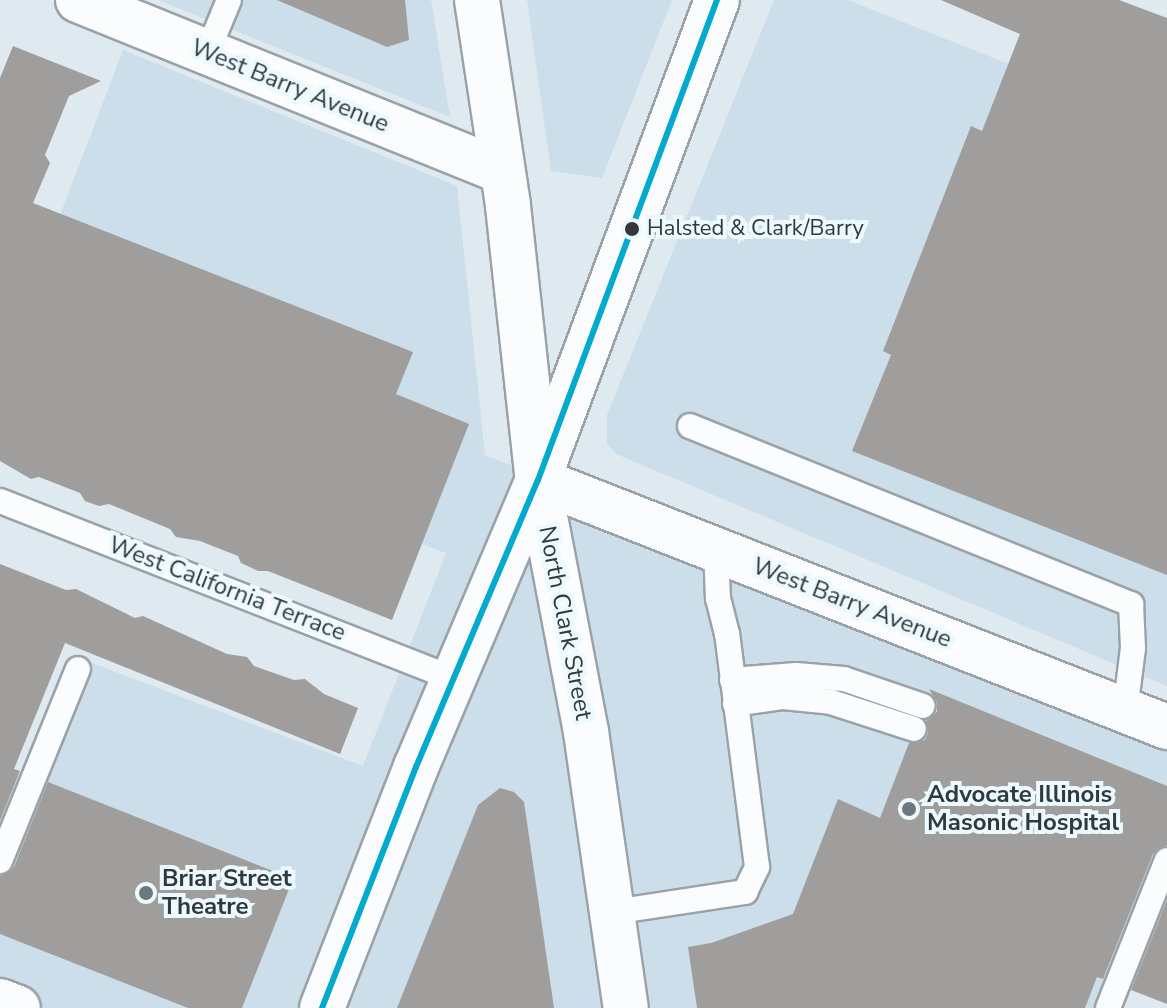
<!DOCTYPE html>
<style>
body{margin:0}
#map{position:relative;width:1167px;height:1008px;overflow:hidden;background:#dfeaf0;font-family:"Nunito Sans",sans-serif}
div>[style]{position:absolute}
.built>*{inset:0;background:#cbdee9}
.building>*{inset:0;background:#9f9e9d}
.roads{filter:drop-shadow(2px 0 #9aa2a7) drop-shadow(-2px 0 #9aa2a7) drop-shadow(0 2px #9aa2a7) drop-shadow(0 -2px #9aa2a7)}
.lane>*{height:24px;margin:-12px;padding:0 12px;transform-origin:12px;border-radius:12px;background:#fafcfd}
.street>*{height:44px;margin:-22px;padding:0 22px;transform-origin:22px;border-radius:22px;background:#fafcfd}
.secondary>*{height:44px;margin:-22px;padding:0 22px;transform-origin:22px;border-radius:22px;background:#fafcfd}
.bus-1>*{height:6px;margin:-3px;padding:0 3px;transform-origin:3px;border-radius:3px;background:#00a9ce}
.dots>*{width:22px;height:22px;translate:-50% -50%;box-sizing:border-box;border:4px solid #ecf9ff;border-radius:50%}
span{translate:-50% -50%;white-space:nowrap;text-align:center;line-height:1.15;-webkit-text-stroke:8px #ecf9ff;paint-order:stroke}
.bus-label{font-size:22px;color:#31393d}
.left{translate:0 -50%;text-align:left}
.street-label{font-size:24px;color:#31393d}
.poi-label{font-size:24px;color:#31393d;font-weight:700}
</style>
<div id="map">
<div class="built">
<i style="clip-path:polygon(158px 0,431px 0,450px 117px)"></i>
<i style="clip-path:polygon(527px 0,672px 0,602px 178px,551px 171px)"></i>
<i style="clip-path:polygon(774px 0,848px 0,1167px 127px,1167px 686px,616px 454px,607px 444px,607px 415px)"></i>
<i style="clip-path:polygon(123px 50px,457px 186px,485px 455px,1167px 727px,1167px 860px,1108px 1008px,0 1008px,0 887px,87px 661px,363px 766px,446px 553px,321px 506px,0 372px)"></i>
</div>
<div class="building">
<i style="clip-path:polygon(277px 0,405px 0,409px 40px,387px 47px)"></i>
<i style="clip-path:polygon(941px 0,1119px 0,1167px 18px,1167px 575px,852px 451px,891px 355px,883px 351px,971px 126px,982px 131px,1020px 34px)"></i>
<i style="clip-path:polygon(13px 46px,101px 81px,69px 96px,45px 155px,50px 163px,33px 203px,413px 352px,396px 394px,469px 424px,392px 620px,268px 571px,258px 571px,241px 563px,238px 556px,200px 541px,176px 537px,170px 529px,109px 504px,99px 506px,85px 501px,80px 493px,39px 477px,31px 479px,0 461px,0 78px)"></i>
<i style="clip-path:polygon(0 564px,66px 590px,76px 589px,135px 618px,143px 616px,227px 654px,247px 657px,254px 666px,294px 680px,305px 679px,324px 694px,358px 708px,340px 754px,65px 643px,14px 769px,20px 771px,0 821px)"></i>
<i style="clip-path:polygon(929px 689px,1167px 786px,1167px 845px,1153px 854px,1103px 979px,1097px 977px,1085px 1008px,697px 1008px,688px 947px,711px 943px,793px 914px,838px 799px,880px 818px,909px 743px,925px 740px,928px 733px,926px 721px,937px 712px,937px 702px)"></i>
<i style="clip-path:polygon(48px 782px,293px 879px,242px 1008px,188px 1008px,0 934px,0 876px,14px 867px)"></i>
<i style="clip-path:polygon(500px 788px,514px 792px,524px 802px,554px 1008px,397px 1008px,478px 805px)"></i>
<i style="clip-path:polygon(1167px 900px,1167px 1004px,1131px 990px)"></i>
</div>
<div class="roads">
<div class="lane">
<i style="left:207px;top:53px;width:57px;rotate:-67.5deg"></i>
<i style="left:690px;top:426px;width:476px;rotate:22deg"></i>
<i style="left:1131px;top:604px;width:44px;rotate:87.4deg"></i>
<i style="left:1133px;top:648px;width:64px;rotate:97.2deg"></i>
<i style="left:0;top:501px;width:488px;rotate:21.4deg"></i>
<i style="left:732px;top:680px;width:64px;rotate:-4.5deg"></i>
<i style="left:796px;top:675px;width:48px;rotate:4.8deg"></i>
<i style="left:844px;top:679px;width:83px;rotate:18.9deg"></i>
<i style="left:735px;top:704px;width:49px;rotate:-8.3deg"></i>
<i style="left:783px;top:697px;width:48px;rotate:5.9deg"></i>
<i style="left:831px;top:702px;width:87px;rotate:18deg"></i>
<i style="left:0;top:861px;width:207px;rotate:-67.9deg"></i>
<i style="left:613px;top:912px;width:134px;rotate:-8.6deg"></i>
<i style="left:745px;top:892px;width:28px;rotate:-64deg"></i>
<i style="left:757px;top:867px;width:235px;rotate:-97.3deg"></i>
<i style="left:727px;top:634px;width:36px;rotate:-104deg"></i>
<i style="left:718px;top:599px;width:50px;rotate:-92.3deg"></i>
<i style="left:1108px;top:1008px;width:159px;rotate:-68.3deg"></i>
</div>
<div class="street">
<i style="left:78px;top:0;width:456px;rotate:22deg"></i>
<i style="left:538px;top:480px;width:676px;rotate:21.44deg"></i>
<i style="left:0;top:1001px;width:19px;rotate:21deg"></i>
</div>
<div class="secondary">
<i style="left:477px;top:0;width:208px;rotate:81.4deg"></i>
<i style="left:508px;top:206px;width:276px;rotate:83.8deg"></i>
<i style="left:538px;top:480px;width:257px;rotate:79.2deg"></i>
<i style="left:586px;top:732px;width:279px;rotate:81.8deg"></i>
<i style="left:322px;top:1008px;width:259px;rotate:-68.7deg"></i>
<i style="left:416px;top:767px;width:312px;rotate:-67deg"></i>
<i style="left:538px;top:480px;width:512px;rotate:-69.55deg"></i>
</div>
</div>
<div class="bus-1">
<i style="left:322px;top:1008px;width:259px;rotate:-68.7deg"></i>
<i style="left:416px;top:767px;width:312px;rotate:-67deg"></i>
<i style="left:538px;top:480px;width:512px;rotate:-69.55deg"></i>
</div>
<div class="dots">
<i style="left:632px;top:229px;background:#31393d"></i>
<i style="left:909px;top:809px;background:#6e777c"></i>
<i style="left:146px;top:893px;background:#6e777c"></i>
</div>
<div class="bus-label">
<span class="left" style="left:647px;top:229px">Halsted &amp; Clark/Barry</span>
</div>
<div class="street-label">
<span style="left:290px;top:86px;rotate:22deg">West Barry Avenue</span>
<span style="left:227px;top:589px;rotate:21deg">West California Terrace</span>
<span style="left:852px;top:603px;rotate:21deg">West Barry Avenue</span>
<span style="left:565px;top:623px;rotate:79deg">North Clark Street</span>
</div>
<div class="poi-label">
<span class="left" style="left:927px;top:809px">Advocate Illinois<br>Masonic Hospital</span>
<span class="left" style="left:162px;top:893px">Briar Street<br>Theatre</span>
</div>
</div>
